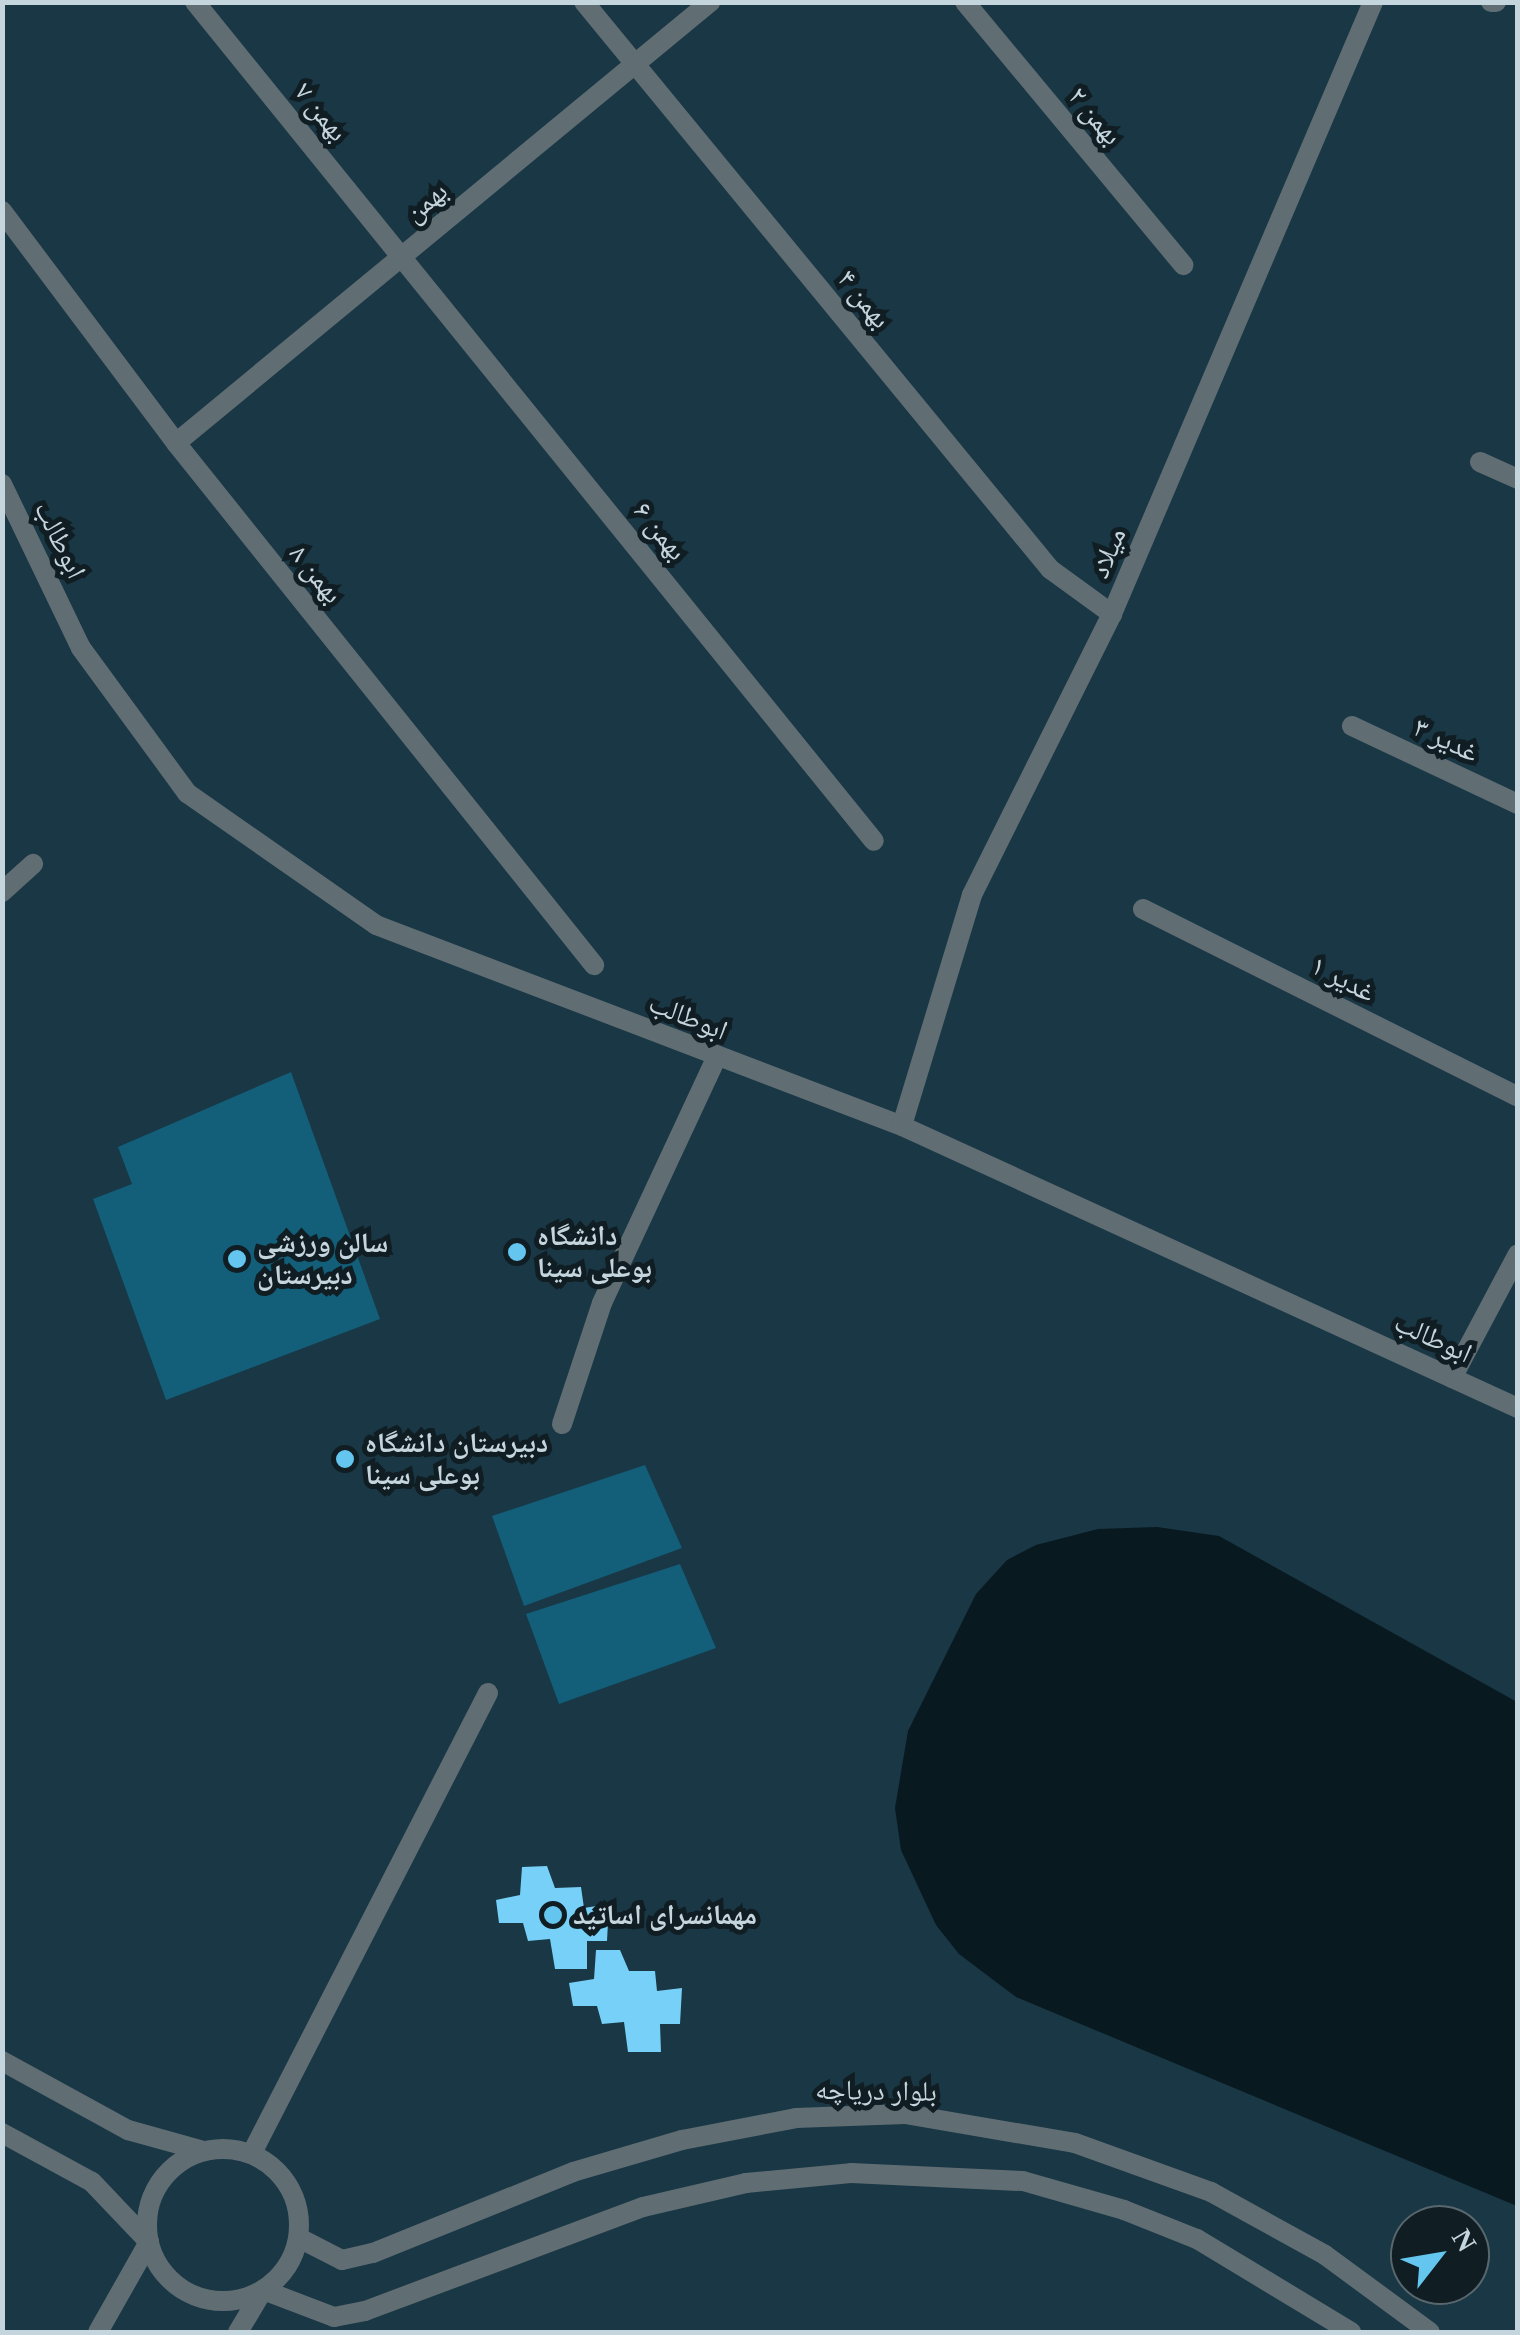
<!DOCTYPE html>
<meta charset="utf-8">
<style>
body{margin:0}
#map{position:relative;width:1520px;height:2335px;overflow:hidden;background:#193744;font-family:"Times New Roman","Noto Naskh Arabic",serif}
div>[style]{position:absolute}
.green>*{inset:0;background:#135e79}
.water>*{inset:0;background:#091920}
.building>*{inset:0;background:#77d0f7}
.service>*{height:20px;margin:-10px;padding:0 10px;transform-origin:10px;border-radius:10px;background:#606d73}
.minor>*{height:20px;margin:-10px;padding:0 10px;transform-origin:10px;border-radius:10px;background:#606d73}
.minor>.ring{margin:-10px;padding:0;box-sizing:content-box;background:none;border:20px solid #606d73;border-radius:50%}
.tertiary>*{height:20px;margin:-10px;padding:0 10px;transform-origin:10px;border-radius:10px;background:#606d73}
.dots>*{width:28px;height:28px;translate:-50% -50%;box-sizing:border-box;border:5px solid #101d22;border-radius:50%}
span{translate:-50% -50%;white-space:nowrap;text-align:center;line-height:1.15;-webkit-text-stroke:10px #101d22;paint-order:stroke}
.street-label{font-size:28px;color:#c5d5dd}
.poi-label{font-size:28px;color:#c5d5dd;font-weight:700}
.left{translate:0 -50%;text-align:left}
.frame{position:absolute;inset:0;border:5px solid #c5d5dd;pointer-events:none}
.north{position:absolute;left:1390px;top:2205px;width:100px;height:100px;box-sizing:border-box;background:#101d22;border:2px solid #58676d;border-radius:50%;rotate:59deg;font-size:28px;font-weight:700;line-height:40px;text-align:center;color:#c5d5dd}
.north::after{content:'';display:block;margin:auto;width:35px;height:45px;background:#64c5ee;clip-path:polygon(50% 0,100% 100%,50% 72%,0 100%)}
</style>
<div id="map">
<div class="green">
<i style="clip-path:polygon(291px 1072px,380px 1319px,166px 1400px,93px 1199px,132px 1184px,118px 1147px)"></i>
<i style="clip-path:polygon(645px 1465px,682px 1548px,524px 1606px,492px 1516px)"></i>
<i style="clip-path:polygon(680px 1564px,716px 1648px,559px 1704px,526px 1614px)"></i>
</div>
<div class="water">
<i style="clip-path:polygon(1157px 1527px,1219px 1536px,1517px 1702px,1517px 2206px,1016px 1997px,959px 1954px,936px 1925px,901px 1850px,895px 1808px,908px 1731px,976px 1594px,1007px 1560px,1036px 1545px,1098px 1529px)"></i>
</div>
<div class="building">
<i style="clip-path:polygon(547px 1866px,555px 1888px,581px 1887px,584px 1908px,609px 1904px,607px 1941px,587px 1941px,587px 1969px,555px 1969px,550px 1939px,528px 1941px,523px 1923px,499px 1923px,496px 1900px,520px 1895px,522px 1867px)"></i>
<i style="clip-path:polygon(596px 1950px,620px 1950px,629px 1971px,655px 1971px,657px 1991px,682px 1988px,680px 2024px,660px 2024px,661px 2052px,628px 2052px,624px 2022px,602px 2024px,597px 2006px,573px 2006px,569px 1983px,594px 1979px)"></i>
</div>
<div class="service">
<i style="left:2px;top:892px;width:42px;rotate:-42.1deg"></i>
</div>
<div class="minor">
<i style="left:195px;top:2px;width:1079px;rotate:51.02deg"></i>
<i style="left:584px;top:2px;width:734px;rotate:50.58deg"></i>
<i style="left:1050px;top:569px;width:77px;rotate:36deg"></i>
<i style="left:965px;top:2px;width:342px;rotate:50.3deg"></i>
<i style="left:2px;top:211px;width:290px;rotate:53.1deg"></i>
<i style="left:176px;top:443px;width:669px;rotate:51.31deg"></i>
<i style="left:176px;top:443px;width:693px;rotate:-39.55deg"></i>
<i style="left:1480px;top:462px;width:42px;rotate:24.1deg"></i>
<i style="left:2px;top:484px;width:182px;rotate:64.3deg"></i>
<i style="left:81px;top:648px;width:180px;rotate:53.8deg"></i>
<i style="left:187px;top:793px;width:231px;rotate:34.9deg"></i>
<i style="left:376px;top:925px;width:563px;rotate:20.91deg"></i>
<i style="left:1352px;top:726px;width:183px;rotate:25.2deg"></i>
<i style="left:1143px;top:909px;width:419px;rotate:26.6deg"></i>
<i style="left:1452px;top:1378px;width:140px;rotate:-62deg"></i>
<i style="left:562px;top:1424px;width:127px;rotate:-71.7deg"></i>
<i style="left:602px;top:1303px;width:270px;rotate:-65deg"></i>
<i style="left:2px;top:2061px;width:144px;rotate:28.7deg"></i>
<i style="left:128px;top:2130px;width:78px;rotate:15.6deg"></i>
<i style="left:2px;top:2133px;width:102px;rotate:28.6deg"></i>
<i style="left:92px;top:2182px;width:83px;rotate:46.5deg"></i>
<i style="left:149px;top:2242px;width:103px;rotate:119.5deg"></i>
<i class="ring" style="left:147px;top:2149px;width:132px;height:132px"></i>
<i style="left:252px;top:2153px;width:517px;rotate:-62.84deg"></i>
<i style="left:299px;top:2238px;width:48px;rotate:27.1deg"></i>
<i style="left:342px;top:2260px;width:32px;rotate:-13deg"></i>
<i style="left:373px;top:2253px;width:216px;rotate:-22deg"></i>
<i style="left:573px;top:2172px;width:114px;rotate:-16.4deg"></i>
<i style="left:682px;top:2140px;width:116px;rotate:-10.9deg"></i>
<i style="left:796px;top:2118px;width:109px;rotate:-2.1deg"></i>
<i style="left:905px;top:2114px;width:172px;rotate:9.7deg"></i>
<i style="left:1075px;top:2143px;width:145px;rotate:19.8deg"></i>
<i style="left:1211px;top:2192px;width:130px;rotate:28.9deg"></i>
<i style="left:1325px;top:2255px;width:130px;rotate:36.3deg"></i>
<i style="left:238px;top:2332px;width:49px;rotate:-59.2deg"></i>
<i style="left:263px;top:2290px;width:76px;rotate:20.8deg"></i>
<i style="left:334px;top:2317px;width:32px;rotate:-11deg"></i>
<i style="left:365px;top:2311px;width:297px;rotate:-20.5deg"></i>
<i style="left:643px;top:2207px;width:106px;rotate:-13.1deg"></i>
<i style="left:746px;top:2183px;width:105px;rotate:-5.4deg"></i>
<i style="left:851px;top:2173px;width:172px;rotate:2.7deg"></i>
<i style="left:1023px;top:2181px;width:105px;rotate:16deg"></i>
<i style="left:1124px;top:2210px;width:79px;rotate:21.7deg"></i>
<i style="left:1197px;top:2239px;width:180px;rotate:31.1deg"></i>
</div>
<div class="tertiary">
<i style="left:1373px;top:2px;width:665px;rotate:113.1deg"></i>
<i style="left:1112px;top:614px;width:314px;rotate:116.5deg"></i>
<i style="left:972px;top:895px;width:241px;rotate:106.9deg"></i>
<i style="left:902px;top:1126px;width:677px;rotate:24.6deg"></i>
<i style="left:1491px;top:2px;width:5px"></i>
</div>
<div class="dots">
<i style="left:517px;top:1252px;background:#64c5ee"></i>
<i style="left:237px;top:1259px;background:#64c5ee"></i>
<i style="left:345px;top:1459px;background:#64c5ee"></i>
<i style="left:553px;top:1915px;background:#64c5ee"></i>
</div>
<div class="street-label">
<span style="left:321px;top:112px;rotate:51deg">بهمن ۷</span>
<span style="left:1095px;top:116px;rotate:50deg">بهمن ۲</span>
<span style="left:426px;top:202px;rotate:-40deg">بهمن</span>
<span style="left:864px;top:299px;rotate:51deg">بهمن ۴</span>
<span style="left:660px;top:531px;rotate:51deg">بهمن ۶</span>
<span style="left:60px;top:540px;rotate:64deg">ابوطالب</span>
<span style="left:1108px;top:553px;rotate:-67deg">میلاد</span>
<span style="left:316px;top:574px;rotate:51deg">بهمن ۸</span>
<span style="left:1446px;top:740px;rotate:25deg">غدیر ۳</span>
<span style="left:1343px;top:979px;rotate:27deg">غدیر ۱</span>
<span style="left:688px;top:1017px;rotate:22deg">ابوطالب</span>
<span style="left:1433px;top:1338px;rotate:25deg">ابوطالب</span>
<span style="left:876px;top:2091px;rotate:1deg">بلوار دریاچه</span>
</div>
<div class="poi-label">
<span class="left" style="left:537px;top:1252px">دانشگاه<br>بوعلی سینا</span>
<span class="left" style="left:257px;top:1259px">سالن ورزشی<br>دبیرستان</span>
<span class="left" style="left:365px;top:1459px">دبیرستان دانشگاه<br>بوعلی سینا</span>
<span class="left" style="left:573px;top:1915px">مهمانسرای اساتید</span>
</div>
<div class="frame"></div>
<div class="north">N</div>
</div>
